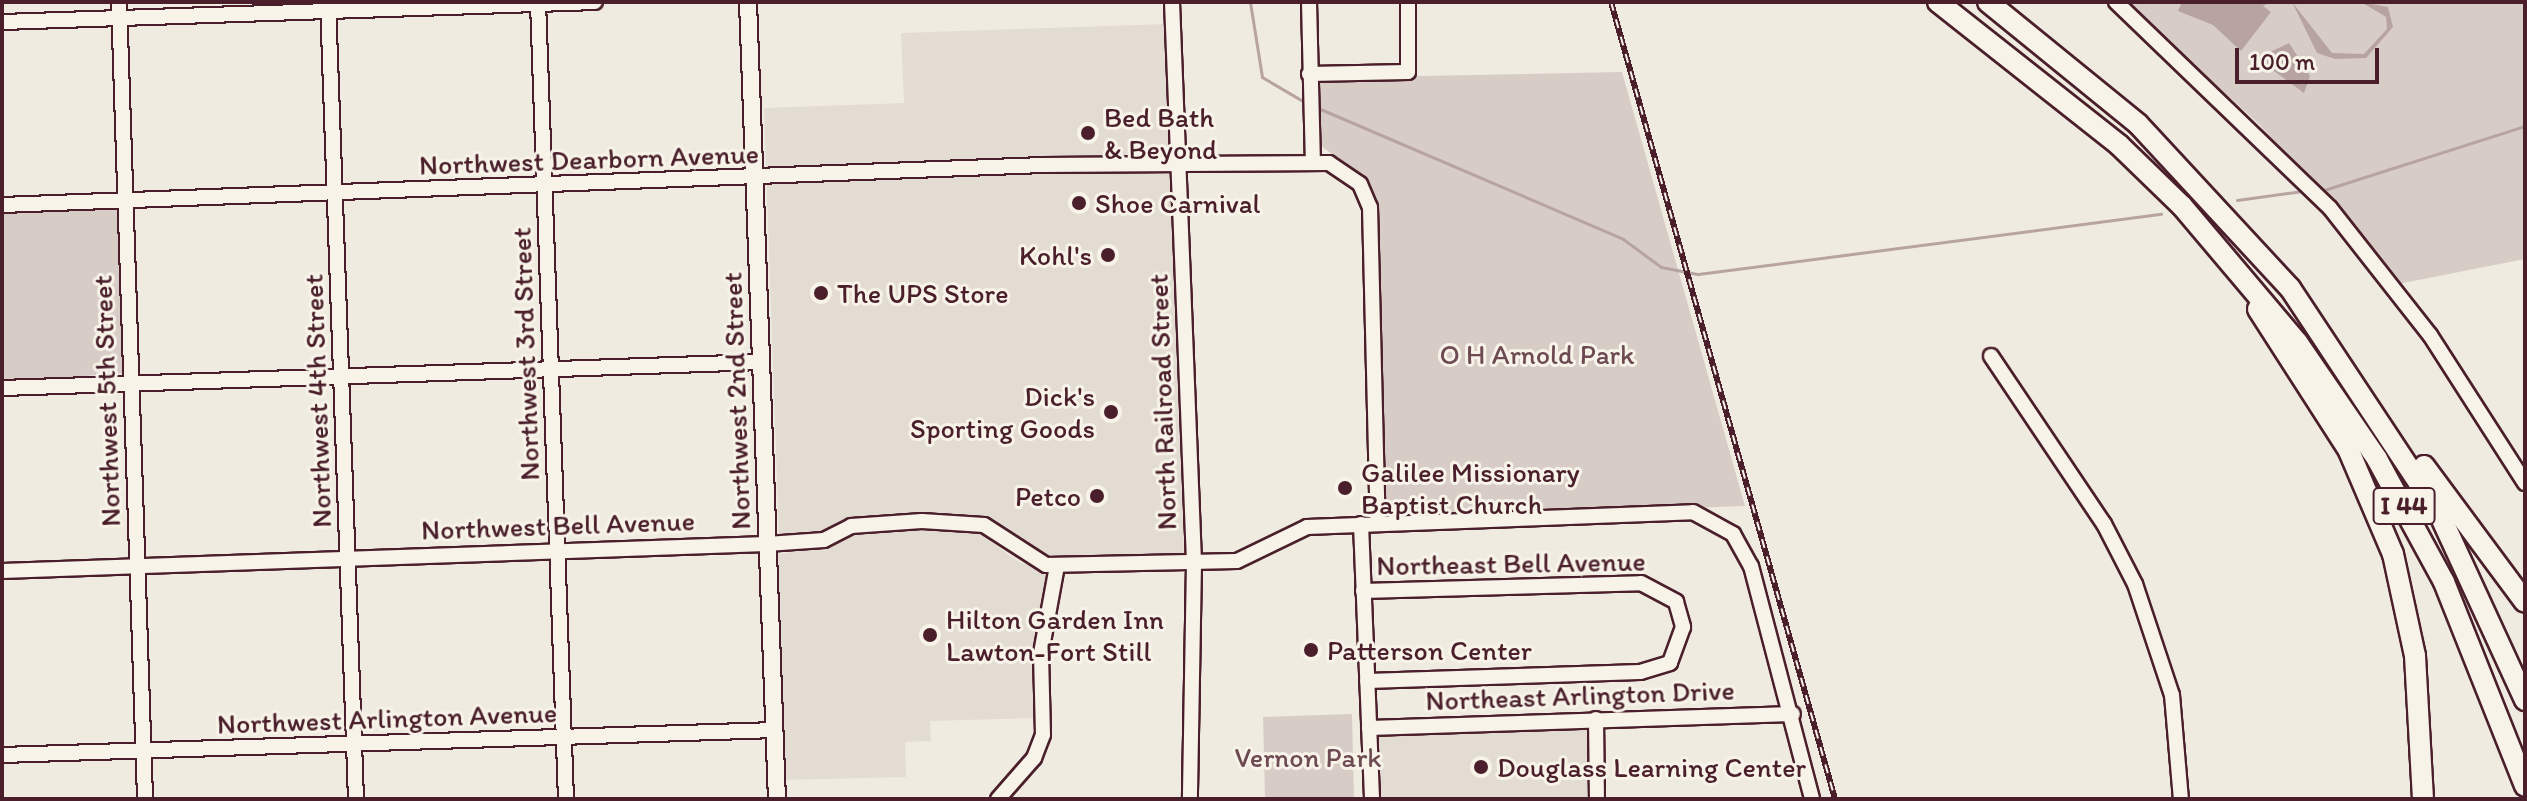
<!DOCTYPE html>
<style>
body{margin:0}
#map{position:relative;width:2527px;height:801px;overflow:hidden;background:#f0ebe0;font-family:Itim,sans-serif}
div>[style]{position:absolute}
.built>*{inset:0;background:#e3dcd2}
.green>*{inset:0;background:#d8cdc6}
.water>*{inset:0;background:#b7a4a2}
.stream>*{height:3px;margin:-1.5px;padding:0 1.5px;transform-origin:1.5px;border-radius:1.5px;background:#b7a4a2}
.roads{filter:drop-shadow(2px 0 #4a1f2b) drop-shadow(-2px 0 #4a1f2b) drop-shadow(0 2px #4a1f2b) drop-shadow(0 -2px #4a1f2b)}
.minor>*{height:14px;margin:-7px;padding:0 7px;transform-origin:7px;border-radius:7px;background:#f7f3e8}
.major>*{height:16px;margin:-8px;padding:0 8px;transform-origin:8px;border-radius:8px;background:#f7f3e8}
.highway>*{height:20px;margin:-10px;padding:0 10px;transform-origin:10px;border-radius:10px;background:#f7f3e8}
.rail>*{height:6px;margin-top:-3px;transform-origin:0;background:repeating-linear-gradient(90deg,#f7f3e8 0 9px,#4a1f2b 0 18px);box-sizing:border-box;border-block:2px solid #4a1f2b}
.dots>*{width:22px;height:22px;translate:-50% -50%;box-sizing:border-box;border:4px solid #f7f3e8;border-radius:50%}
span{translate:-50% -50%;white-space:nowrap;text-align:center;line-height:1.15;-webkit-text-stroke:6px #f7f3e8;paint-order:stroke}
.shield-label span{padding:2px 6px;background:#f7f3e8;border:2px solid;border-radius:6px;-webkit-text-stroke-width:0}
.shield-label{font-size:26px;color:#4a1f2b;font-weight:700}
.poi-label{font-size:28px;color:#4a1f2b}
.left{translate:0 -50%;text-align:left}
.right{translate:-100% -50%;text-align:right}
.street-label{font-size:28px;color:#4a1f2b}
.park-label{font-size:28px;color:#6e4a52}
.frame{position:absolute;inset:0;border:4px solid #4a1f2b;pointer-events:none}
.scale{position:absolute;left:2235px;top:48px;width:144px;height:36px;box-sizing:border-box;border:4px solid #4a1f2b;border-top:0;padding-left:10px;font-size:24px;line-height:28px;white-space:nowrap;color:#4a1f2b;-webkit-text-stroke:6px #f7f3e8;paint-order:stroke}
</style>
<div id="map">
<div class="built">
<i style="clip-path:polygon(1168px 24px,1184px 559px,1033px 556px,987px 522px,779px 538px,764px 108px,904px 103px,901px 33px)"></i>
<i style="clip-path:polygon(970px 527px,1019px 562px,1048px 572px,1035px 638px,1038px 718px,930px 721px,931px 741px,905px 742px,906px 777px,785px 780px,778px 554px,823px 548px,862px 528px)"></i>
<i style="clip-path:polygon(1588px 728px,1590px 799px,1374px 799px,1372px 736px)"></i>
</div>
<div class="green">
<i style="clip-path:polygon(2124px 2px,2525px 2px,2525px 259px,2398px 284px,2259px 124px)"></i>
<i style="clip-path:polygon(1622px 72px,1745px 506px,1388px 519px,1363px 178px,1320px 145px,1316px 78px)"></i>
<i style="clip-path:polygon(117px 209px,125px 373px,2px 382px,2px 213px)"></i>
<i style="clip-path:polygon(1352px 714px,1354px 799px,1265px 799px,1263px 717px)"></i>
</div>
<div class="water">
<i style="clip-path:polygon(2182px 2px,2270px 2px,2263px 6px,2271px 12px,2241px 51px,2213px 25px,2178px 11px)"></i>
<i style="clip-path:polygon(2292px 2px,2332px 53px,2364px 54px,2387px 29px,2386px 17px,2361px 2px,2388px 7px,2393px 27px,2366px 58px,2335px 59px,2317px 53px)"></i>
<i style="clip-path:polygon(2289px 43px,2310px 76px,2304px 93px,2263px 63px,2266px 54px)"></i>
</div>
<div class="stream">
<i style="left:1250px;top:2px;width:76px;rotate:80.9deg"></i>
<i style="left:1262px;top:77px;width:45px;rotate:30.5deg"></i>
<i style="left:1318px;top:108px;width:332px;rotate:23.2deg"></i>
<i style="left:1623px;top:239px;width:47px;rotate:36.4deg"></i>
<i style="left:1661px;top:267px;width:38px;rotate:11deg"></i>
<i style="left:1698px;top:274px;width:467px;rotate:-7.4deg"></i>
<i style="left:2324px;top:190px;width:211px;rotate:-17.7deg"></i>
<i style="left:2237px;top:200px;width:67px;rotate:-7.8deg"></i>
</div>
<div class="roads">
<div class="minor">
<i style="left:119px;top:2px;width:797px;rotate:88.13deg"></i>
<i style="left:328px;top:2px;width:797px;rotate:87.99deg"></i>
<i style="left:538px;top:2px;width:797px;rotate:87.99deg"></i>
<i style="left:1172px;top:2px;width:561px;rotate:87.75deg"></i>
<i style="left:1194px;top:563px;width:236px;rotate:91deg"></i>
<i style="left:1309px;top:2px;width:160px;rotate:88.6deg"></i>
<i style="left:2116px;top:2px;width:297px;rotate:43.9deg"></i>
<i style="left:2330px;top:208px;width:162px;rotate:51.8deg"></i>
<i style="left:2430px;top:335px;width:176px;rotate:57.3deg"></i>
<i style="left:2px;top:22px;width:593px;rotate:-1.93deg"></i>
<i style="left:1309px;top:74px;width:99px;rotate:-1.2deg"></i>
<i style="left:1408px;top:72px;width:70px;rotate:-90deg"></i>
<i style="left:2px;top:205px;width:1042px;rotate:-2.2deg"></i>
<i style="left:1043px;top:165px;width:286px;rotate:-0.4deg"></i>
<i style="left:1329px;top:163px;width:37px;rotate:34deg"></i>
<i style="left:1360px;top:184px;width:25px;rotate:67deg"></i>
<i style="left:1370px;top:207px;width:317px;rotate:88.6deg"></i>
<i style="left:1991px;top:356px;width:202px;rotate:56.1deg"></i>
<i style="left:2104px;top:524px;width:68px;rotate:62.7deg"></i>
<i style="left:2135px;top:584px;width:117px;rotate:71.6deg"></i>
<i style="left:2172px;top:695px;width:104px;rotate:85.1deg"></i>
<i style="left:2px;top:388px;width:759px;rotate:-1.96deg"></i>
<i style="left:1361px;top:524px;width:275px;rotate:87.7deg"></i>
<i style="left:2px;top:571px;width:765px;rotate:-2.02deg"></i>
<i style="left:767px;top:544px;width:57px;rotate:-4deg"></i>
<i style="left:824px;top:540px;width:30px;rotate:-27deg"></i>
<i style="left:851px;top:526px;width:71px;rotate:-4deg"></i>
<i style="left:922px;top:521px;width:62px;rotate:3.7deg"></i>
<i style="left:984px;top:525px;width:74px;rotate:32.8deg"></i>
<i style="left:1046px;top:565px;width:191px;rotate:-1.2deg"></i>
<i style="left:1237px;top:561px;width:78px;rotate:-25.9deg"></i>
<i style="left:1307px;top:527px;width:386px;rotate:-2.2deg"></i>
<i style="left:1693px;top:512px;width:46px;rotate:28.8deg"></i>
<i style="left:1733px;top:534px;width:37px;rotate:61deg"></i>
<i style="left:1751px;top:566px;width:241px;rotate:75.3deg"></i>
<i style="left:1363px;top:591px;width:278px;rotate:-1.6deg"></i>
<i style="left:1641px;top:583px;width:40px;rotate:28deg"></i>
<i style="left:1676px;top:602px;width:26px;rotate:74deg"></i>
<i style="left:1683px;top:627px;width:38px;rotate:110deg"></i>
<i style="left:1670px;top:663px;width:31px;rotate:163deg"></i>
<i style="left:1640px;top:672px;width:273px;rotate:178.1deg"></i>
<i style="left:1596px;top:719px;width:80px;rotate:89.3deg"></i>
<i style="left:1369px;top:728px;width:424px;rotate:-1.9deg"></i>
<i style="left:2px;top:755px;width:772px;rotate:-1.85deg"></i>
<i style="left:998px;top:799px;width:55px;rotate:-48.7deg"></i>
<i style="left:1034px;top:758px;width:25px;rotate:-69deg"></i>
<i style="left:1043px;top:735px;width:82px;rotate:-91.4deg"></i>
<i style="left:1041px;top:653px;width:88px;rotate:-79.6deg"></i>
</div>
<div class="major">
<i style="left:748px;top:2px;width:798px;rotate:87.92deg"></i>
</div>
<div class="highway">
<i style="left:1938px;top:2px;width:231px;rotate:38.3deg"></i>
<i style="left:2119px;top:145px;width:88px;rotate:44.1deg"></i>
<i style="left:2182px;top:206px;width:178px;rotate:49.8deg"></i>
<i style="left:2297px;top:342px;width:142px;rotate:55.6deg"></i>
<i style="left:2377px;top:459px;width:140px;rotate:61.4deg"></i>
<i style="left:2444px;top:582px;width:219px;rotate:68.3deg"></i>
<i style="left:1988px;top:2px;width:193px;rotate:39.1deg"></i>
<i style="left:2138px;top:124px;width:224px;rotate:47.2deg"></i>
<i style="left:2290px;top:288px;width:270px;rotate:56.5deg"></i>
<i style="left:2439px;top:513px;width:206px;rotate:65.3deg"></i>
<i style="left:2258px;top:309px;width:169px;rotate:57.3deg"></i>
<i style="left:2349px;top:451px;width:112px;rotate:66.9deg"></i>
<i style="left:2393px;top:554px;width:104px;rotate:77.8deg"></i>
<i style="left:2415px;top:656px;width:143px;rotate:86.8deg"></i>
<i style="left:2424px;top:466px;width:169px;rotate:53.4deg"></i>
</div>
</div>
<div class="rail">
<i style="left:1611px;top:2px;width:828px;rotate:74.3deg"></i>
</div>
<div class="dots">
<i style="left:1088px;top:133px;background:#4a1f2b"></i>
<i style="left:1079px;top:203px;background:#4a1f2b"></i>
<i style="left:1108px;top:255px;background:#4a1f2b"></i>
<i style="left:821px;top:293px;background:#4a1f2b"></i>
<i style="left:1111px;top:412px;background:#4a1f2b"></i>
<i style="left:1345px;top:488px;background:#4a1f2b"></i>
<i style="left:1097px;top:496px;background:#4a1f2b"></i>
<i style="left:930px;top:635px;background:#4a1f2b"></i>
<i style="left:1311px;top:650px;background:#4a1f2b"></i>
<i style="left:1481px;top:767px;background:#4a1f2b"></i>
</div>
<div class="shield-label">
<span style="left:2404px;top:506px">I 44</span>
</div>
<div class="poi-label">
<span class="left" style="left:1104px;top:133px">Bed Bath<br>&amp; Beyond</span>
<span class="left" style="left:1095px;top:203px">Shoe Carnival</span>
<span class="right" style="left:1092px;top:255px">Kohl's</span>
<span class="left" style="left:837px;top:293px">The UPS Store</span>
<span class="right" style="left:1095px;top:412px">Dick's<br>Sporting Goods</span>
<span class="left" style="left:1361px;top:488px">Galilee Missionary<br>Baptist Church</span>
<span class="right" style="left:1081px;top:496px">Petco</span>
<span class="left" style="left:946px;top:635px">Hilton Garden Inn<br>Lawton-Fort Still</span>
<span class="left" style="left:1327px;top:650px">Patterson Center</span>
<span class="left" style="left:1497px;top:767px">Douglass Learning Center</span>
</div>
<div class="street-label">
<span style="left:589px;top:159px;rotate:-2deg">Northwest Dearborn Avenue</span>
<span style="left:525px;top:354px;rotate:-92deg">Northwest 3rd Street</span>
<span style="left:106px;top:401px;rotate:-92deg">Northwest 5th Street</span>
<span style="left:317px;top:401px;rotate:-92deg">Northwest 4th Street</span>
<span style="left:736px;top:401px;rotate:-92deg">Northwest 2nd Street</span>
<span style="left:1162px;top:402px;rotate:-92deg">North Railroad Street</span>
<span style="left:558px;top:525px;rotate:-2deg">Northwest Bell Avenue</span>
<span style="left:1511px;top:563px;rotate:-1deg">Northeast Bell Avenue</span>
<span style="left:1580px;top:695px;rotate:-2deg">Northeast Arlington Drive</span>
<span style="left:387px;top:718px;rotate:-2deg">Northwest Arlington Avenue</span>
</div>
<div class="park-label">
<span style="left:1537px;top:354px">O H Arnold Park</span>
<span style="left:1308px;top:757px">Vernon Park</span>
</div>
<div class="frame"></div>
<div class="scale">100 m</div>
</div>
